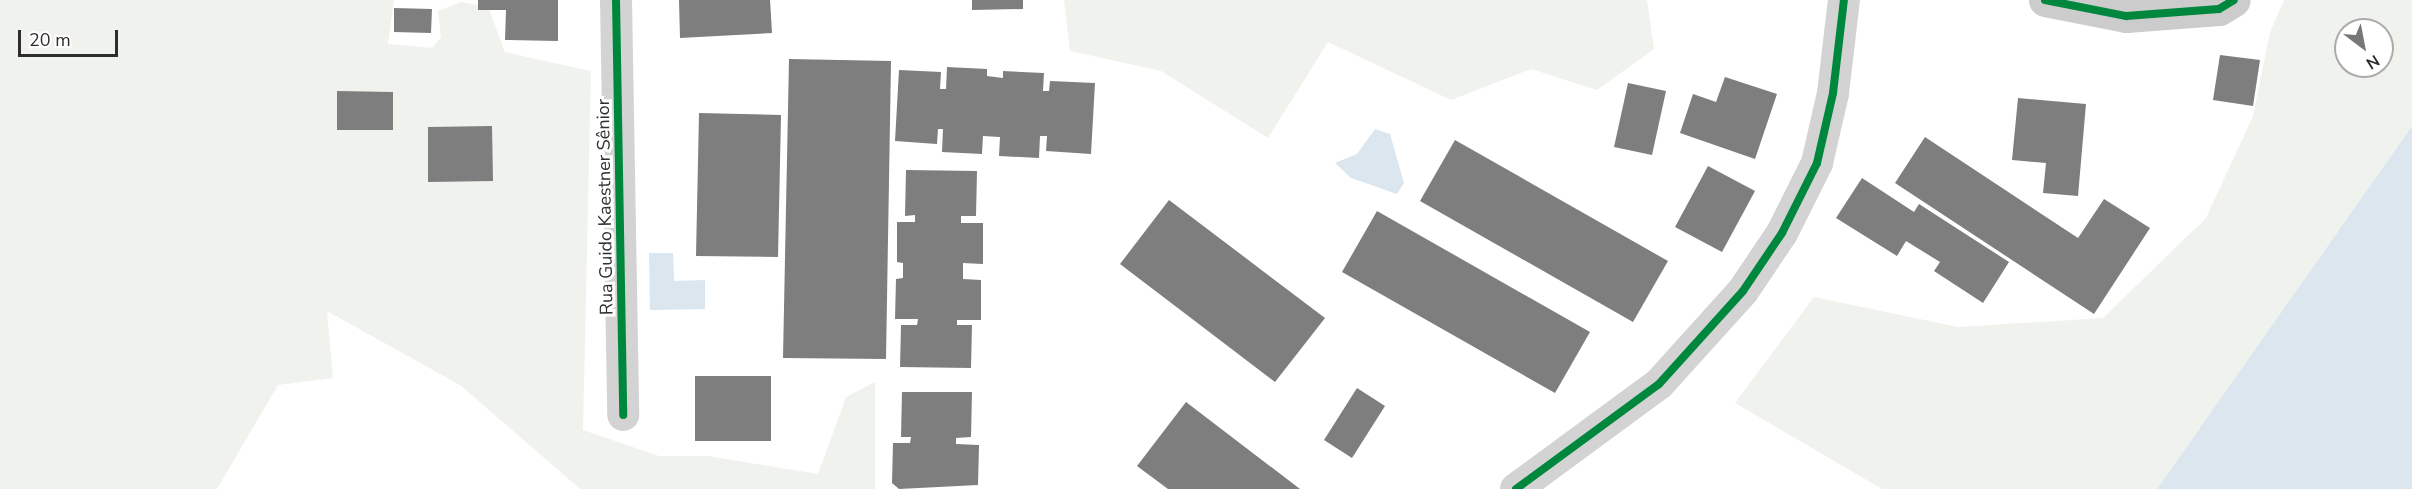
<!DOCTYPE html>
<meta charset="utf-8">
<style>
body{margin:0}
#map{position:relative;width:2412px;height:489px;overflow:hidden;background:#fff;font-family:"Nunito Sans",sans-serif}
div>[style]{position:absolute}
.green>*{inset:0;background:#f0f3ed}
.water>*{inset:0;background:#dbe6ef}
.building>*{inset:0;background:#7e7e7e}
.street>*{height:32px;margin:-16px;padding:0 16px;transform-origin:16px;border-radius:16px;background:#d3d3d3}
.secondary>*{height:33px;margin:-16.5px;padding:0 16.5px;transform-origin:16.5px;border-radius:16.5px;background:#ccc}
.cycleway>*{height:8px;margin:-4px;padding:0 4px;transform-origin:4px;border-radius:4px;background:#00873e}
span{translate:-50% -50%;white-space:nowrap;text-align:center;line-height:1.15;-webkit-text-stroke:6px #fff;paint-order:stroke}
.street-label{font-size:18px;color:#2e2e2e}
.north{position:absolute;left:2334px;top:18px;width:60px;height:60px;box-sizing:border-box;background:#fff;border:2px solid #ababab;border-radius:50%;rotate:148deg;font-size:16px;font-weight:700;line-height:24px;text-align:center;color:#2e2e2e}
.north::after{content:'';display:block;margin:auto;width:21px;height:27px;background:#777;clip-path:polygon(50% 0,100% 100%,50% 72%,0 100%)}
.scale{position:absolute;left:18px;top:30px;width:100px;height:27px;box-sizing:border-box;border:3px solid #2e2e2e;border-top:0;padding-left:8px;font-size:18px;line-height:21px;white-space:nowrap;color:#2e2e2e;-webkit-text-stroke:4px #fff;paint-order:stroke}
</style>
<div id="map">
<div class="green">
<i style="clip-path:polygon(0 0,394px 0,388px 44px,432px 48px,441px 37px,438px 11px,461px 2px,488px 7px,505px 52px,591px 71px,583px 430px,659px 456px,708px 456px,818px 474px,846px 397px,875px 382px,875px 489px,580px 489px,460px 385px,327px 311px,333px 378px,278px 385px,217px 489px,0 489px)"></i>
<i style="clip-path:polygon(1064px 0,1647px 0,1654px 49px,1597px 90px,1531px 69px,1451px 100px,1328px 42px,1268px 138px,1161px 71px,1070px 51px)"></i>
<i style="clip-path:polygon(evenodd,2284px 0,2412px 0,2412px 126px,2157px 489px,1882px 489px,1735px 403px,1814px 297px,1958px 327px,2103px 318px,2206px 218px,2253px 116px,2270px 32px,2284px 0,2346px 30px,2382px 30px,2382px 66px,2346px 66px,2346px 30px)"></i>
</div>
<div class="water">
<i style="clip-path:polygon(2412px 126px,2412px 489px,2157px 489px)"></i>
<i style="clip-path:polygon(1375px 129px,1390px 134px,1404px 183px,1397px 194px,1351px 178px,1335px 163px,1357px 154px)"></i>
<i style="clip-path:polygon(649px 253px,673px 253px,674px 281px,705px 280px,705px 309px,650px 310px)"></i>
</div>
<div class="building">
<i style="clip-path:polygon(478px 0,558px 0,558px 41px,505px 40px,506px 10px,478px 10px)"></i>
<i style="clip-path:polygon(679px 0,770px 0,772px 33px,680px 38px)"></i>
<i style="clip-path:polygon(972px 0,1023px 0,1023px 9px,972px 10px)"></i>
<i style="clip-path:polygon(394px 8px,432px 9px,431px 33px,394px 32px)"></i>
<i style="clip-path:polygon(2220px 55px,2260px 60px,2253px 106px,2213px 100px)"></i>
<i style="clip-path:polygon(789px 59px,891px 61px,886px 359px,783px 358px)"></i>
<i style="clip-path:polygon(947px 67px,987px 69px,987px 76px,1003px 78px,1003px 71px,1044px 73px,1043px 91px,1049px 91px,1050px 81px,1095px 83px,1091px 154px,1046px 151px,1047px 136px,1040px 136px,1039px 158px,999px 156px,1000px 137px,983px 136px,982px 154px,942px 152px,943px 129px,938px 129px,937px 144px,895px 141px,899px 70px,941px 72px,940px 89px,946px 89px)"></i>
<i style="clip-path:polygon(1725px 77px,1777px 94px,1755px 159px,1680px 133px,1693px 94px,1716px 102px)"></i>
<i style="clip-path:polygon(1628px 83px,1666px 91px,1652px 155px,1614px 147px)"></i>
<i style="clip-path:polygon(337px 91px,393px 92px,393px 130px,337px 130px)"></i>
<i style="clip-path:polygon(2018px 98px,2086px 104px,2078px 196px,2043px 193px,2046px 163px,2012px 160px)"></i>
<i style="clip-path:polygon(699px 113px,781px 115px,778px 257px,696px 256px)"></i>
<i style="clip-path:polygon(492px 126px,493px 181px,428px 182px,428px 127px)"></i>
<i style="clip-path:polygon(1925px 137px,2078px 238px,2104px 199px,2150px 228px,2094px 314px,1895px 183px)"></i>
<i style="clip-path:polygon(1455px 140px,1668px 261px,1633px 322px,1420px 201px)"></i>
<i style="clip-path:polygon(1708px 166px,1755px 191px,1722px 252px,1675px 227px)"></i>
<i style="clip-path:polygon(906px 170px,977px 171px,976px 216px,961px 216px,961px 223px,983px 223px,983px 264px,963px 263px,963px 279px,981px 280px,981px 320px,957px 320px,957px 325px,972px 325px,971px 368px,900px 367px,901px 325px,917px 325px,918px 319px,895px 319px,896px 279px,903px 278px,903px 263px,897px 262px,897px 222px,915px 222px,915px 215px,905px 216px)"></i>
<i style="clip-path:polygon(1862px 178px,1914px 212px,1919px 204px,2009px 262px,1983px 303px,1934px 271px,1940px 262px,1906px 241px,1897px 256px,1836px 218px)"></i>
<i style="clip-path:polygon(1169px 200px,1325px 318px,1275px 382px,1120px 264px)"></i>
<i style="clip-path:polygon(1377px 211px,1590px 332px,1555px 393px,1342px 272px)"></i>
<i style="clip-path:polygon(695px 376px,771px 376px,771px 441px,695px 441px)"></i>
<i style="clip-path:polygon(1357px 388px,1385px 406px,1352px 458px,1324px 440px)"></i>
<i style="clip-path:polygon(902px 392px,972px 392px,971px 437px,956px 438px,956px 444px,979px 445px,978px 485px,899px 489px,892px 483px,893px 443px,910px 443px,911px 437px,901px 437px)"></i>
<i style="clip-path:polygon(1186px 402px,1300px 489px,1168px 489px,1137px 466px)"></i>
</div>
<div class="street">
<i style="left:616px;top:0;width:415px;rotate:89deg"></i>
<i style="left:1516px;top:489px;width:177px;rotate:-36.3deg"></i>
<i style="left:1659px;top:384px;width:125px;rotate:-47.9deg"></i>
<i style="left:1743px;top:291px;width:70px;rotate:-56.1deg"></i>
<i style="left:1782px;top:233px;width:78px;rotate:-63.4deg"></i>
<i style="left:1817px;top:163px;width:72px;rotate:-77.1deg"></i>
<i style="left:1833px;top:93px;width:94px;rotate:-83.3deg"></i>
</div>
<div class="secondary">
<i style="left:2045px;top:0;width:83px;rotate:11.2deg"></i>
<i style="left:2126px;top:16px;width:93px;rotate:-4.3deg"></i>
<i style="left:2219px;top:9px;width:17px;rotate:-31deg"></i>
</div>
<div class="cycleway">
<i style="left:616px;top:0;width:415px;rotate:89deg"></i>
<i style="left:2045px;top:0;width:83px;rotate:11.2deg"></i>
<i style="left:2126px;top:16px;width:93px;rotate:-4.3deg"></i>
<i style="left:2219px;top:9px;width:17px;rotate:-31deg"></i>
<i style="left:1516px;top:489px;width:177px;rotate:-36.3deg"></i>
<i style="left:1659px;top:384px;width:125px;rotate:-47.9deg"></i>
<i style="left:1743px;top:291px;width:70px;rotate:-56.1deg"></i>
<i style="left:1782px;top:233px;width:78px;rotate:-63.4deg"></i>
<i style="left:1817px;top:163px;width:72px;rotate:-77.1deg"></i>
<i style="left:1833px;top:93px;width:94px;rotate:-83.3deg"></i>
</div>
<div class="street-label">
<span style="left:605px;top:207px;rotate:-91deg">Rua Guido Kaestner Sênior</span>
</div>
<div class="north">N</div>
<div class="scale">20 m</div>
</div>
